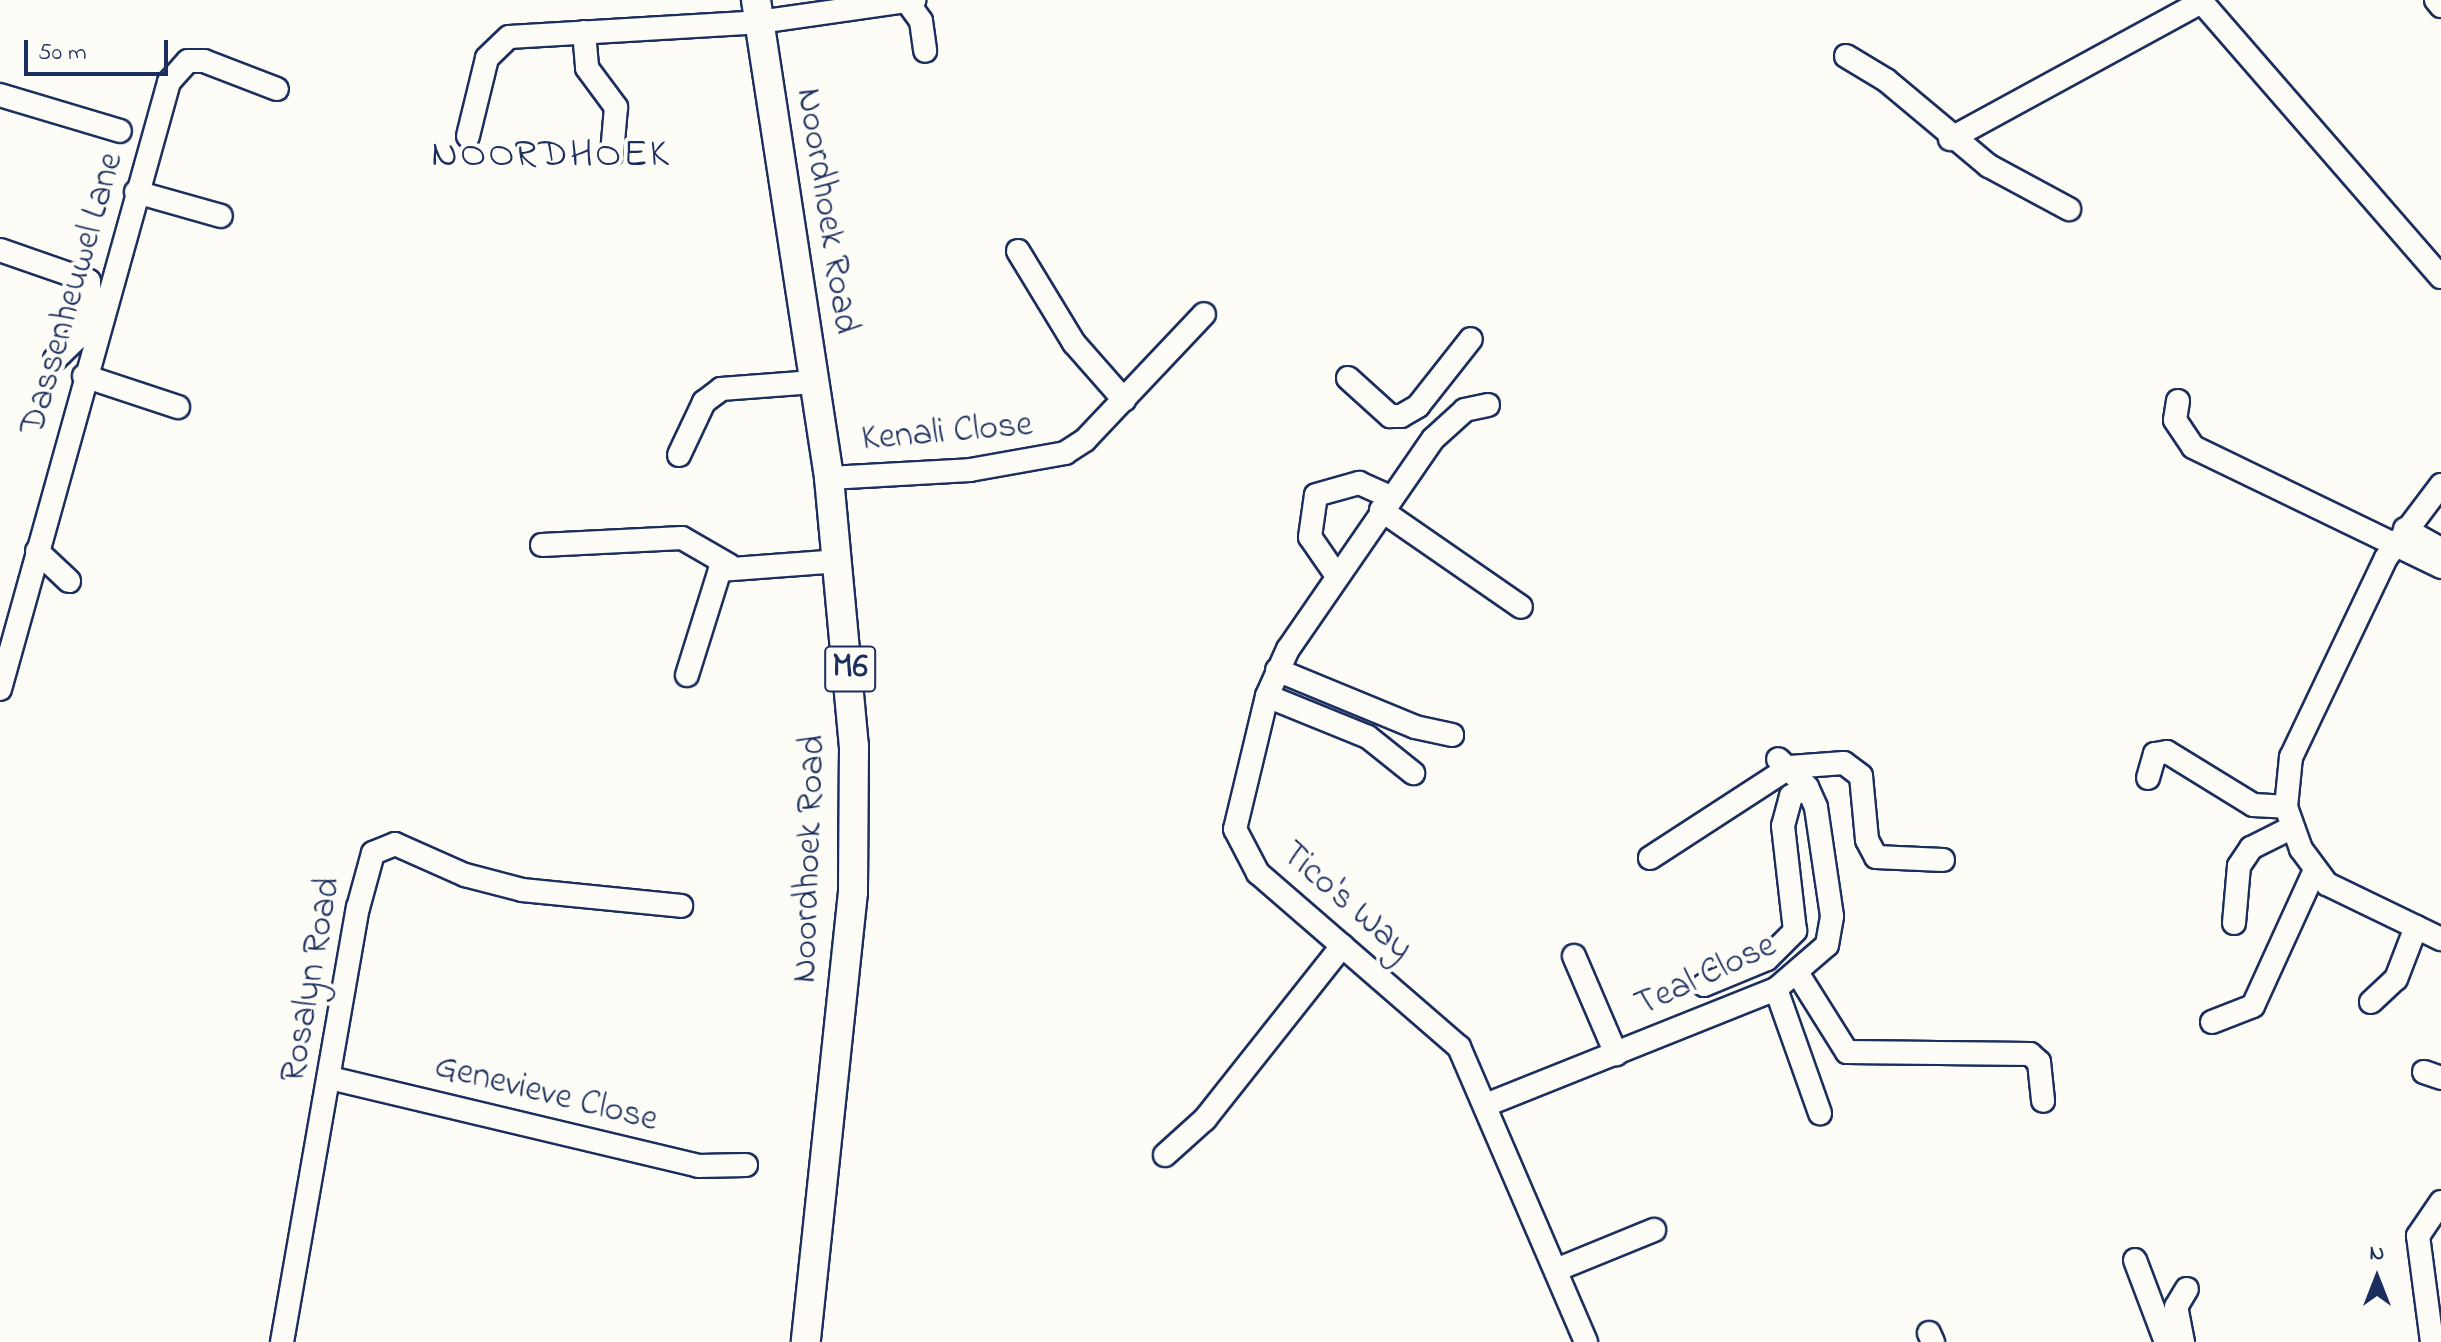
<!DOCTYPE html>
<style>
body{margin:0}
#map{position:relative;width:2441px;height:1342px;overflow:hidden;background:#fdfcf7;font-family:"Indie Flower",sans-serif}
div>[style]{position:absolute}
.roads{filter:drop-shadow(2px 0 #1b2f5e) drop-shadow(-2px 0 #1b2f5e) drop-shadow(0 2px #1b2f5e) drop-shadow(0 -2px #1b2f5e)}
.minor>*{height:22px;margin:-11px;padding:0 11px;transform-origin:11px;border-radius:11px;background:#fdfcf7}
.major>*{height:28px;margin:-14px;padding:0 14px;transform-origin:14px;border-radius:14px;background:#fdfcf7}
span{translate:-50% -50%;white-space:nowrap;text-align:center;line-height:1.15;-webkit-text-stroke:8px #fdfcf7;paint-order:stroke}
.shield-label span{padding:2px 6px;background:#fdfcf7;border:2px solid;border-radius:6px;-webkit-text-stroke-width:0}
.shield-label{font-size:34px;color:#1b2f5e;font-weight:700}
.street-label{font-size:36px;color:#1b2f5e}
.quarter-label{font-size:40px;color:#1b2f5e;letter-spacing:2px}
.north{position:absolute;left:2337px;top:1238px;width:80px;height:80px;-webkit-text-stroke:6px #fdfcf7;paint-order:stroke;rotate:0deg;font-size:22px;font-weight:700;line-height:32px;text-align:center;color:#1b2f5e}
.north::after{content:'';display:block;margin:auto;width:28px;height:36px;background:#1b2f5e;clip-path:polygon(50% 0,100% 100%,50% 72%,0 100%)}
.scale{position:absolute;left:24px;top:40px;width:144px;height:36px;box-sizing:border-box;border:4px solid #1b2f5e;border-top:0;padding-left:10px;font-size:24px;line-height:28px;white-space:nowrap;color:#1b2f5e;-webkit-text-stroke:6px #fdfcf7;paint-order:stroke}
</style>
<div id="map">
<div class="roads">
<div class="minor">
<i style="left:2200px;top:0;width:367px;rotate:49deg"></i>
<i style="left:2436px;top:0;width:8px;rotate:50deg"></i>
<i style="left:908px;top:3px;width:22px;rotate:54deg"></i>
<i style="left:921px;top:21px;width:30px;rotate:82deg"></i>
<i style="left:584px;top:32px;width:36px;rotate:85deg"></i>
<i style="left:587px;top:68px;width:49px;rotate:53.4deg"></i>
<i style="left:616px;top:107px;width:47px;rotate:94.9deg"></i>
<i style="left:1846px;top:56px;width:47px;rotate:31deg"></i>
<i style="left:1886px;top:80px;width:134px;rotate:39.9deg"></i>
<i style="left:1989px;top:166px;width:91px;rotate:28.3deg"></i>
<i style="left:0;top:95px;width:125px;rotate:16.7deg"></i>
<i style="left:468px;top:136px;width:80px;rotate:-76.3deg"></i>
<i style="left:487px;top:58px;width:30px;rotate:-44deg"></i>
<i style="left:509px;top:37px;width:250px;rotate:-3.4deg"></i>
<i style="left:759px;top:22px;width:157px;rotate:-8.1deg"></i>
<i style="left:1950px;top:139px;width:286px;rotate:-28.6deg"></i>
<i style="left:136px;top:192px;width:88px;rotate:15.8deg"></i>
<i style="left:0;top:250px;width:94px;rotate:19.2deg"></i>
<i style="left:89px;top:281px;width:23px;rotate:88deg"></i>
<i style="left:90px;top:304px;width:35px;rotate:110deg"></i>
<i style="left:78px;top:337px;width:32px;rotate:136deg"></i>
<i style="left:1018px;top:251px;width:108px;rotate:58.7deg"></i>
<i style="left:1074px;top:343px;width:76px;rotate:48.7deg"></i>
<i style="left:84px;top:376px;width:99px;rotate:18.3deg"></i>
<i style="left:1348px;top:378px;width:57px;rotate:42.1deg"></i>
<i style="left:1390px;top:416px;width:11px"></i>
<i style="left:1401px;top:416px;width:20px;rotate:-30deg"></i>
<i style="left:1418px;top:406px;width:85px;rotate:-51.7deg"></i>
<i style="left:2178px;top:401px;width:19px;rotate:99deg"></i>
<i style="left:2175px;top:420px;width:32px;rotate:56deg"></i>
<i style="left:2193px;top:447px;width:276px;rotate:25.8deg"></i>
<i style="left:1488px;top:405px;width:24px;rotate:168deg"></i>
<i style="left:1465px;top:410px;width:43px;rotate:137.8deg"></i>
<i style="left:1433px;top:439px;width:255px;rotate:124.6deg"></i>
<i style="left:1288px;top:649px;width:51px;rotate:114.1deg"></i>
<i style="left:1267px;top:696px;width:137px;rotate:103.5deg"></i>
<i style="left:1235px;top:829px;width:50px;rotate:62.4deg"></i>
<i style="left:1258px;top:873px;width:266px;rotate:40.9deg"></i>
<i style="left:1459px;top:1047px;width:321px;rotate:66.7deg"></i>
<i style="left:679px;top:455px;width:59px;rotate:-64.7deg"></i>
<i style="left:704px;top:402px;width:21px;rotate:-37deg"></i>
<i style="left:721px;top:389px;width:93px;rotate:-4.3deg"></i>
<i style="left:829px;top:478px;width:141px;rotate:-3.2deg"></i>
<i style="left:970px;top:470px;width:97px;rotate:-10.1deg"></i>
<i style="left:1065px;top:453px;width:24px;rotate:-33deg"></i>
<i style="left:1085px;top:440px;width:173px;rotate:-46.6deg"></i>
<i style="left:2441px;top:485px;width:91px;rotate:127deg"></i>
<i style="left:2386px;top:558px;width:221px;rotate:115.5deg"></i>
<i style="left:2291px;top:757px;width:50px;rotate:95.7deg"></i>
<i style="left:2286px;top:807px;width:45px;rotate:70.3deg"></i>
<i style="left:2301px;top:849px;width:44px;rotate:53.4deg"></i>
<i style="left:2327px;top:884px;width:127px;rotate:25.8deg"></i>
<i style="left:1381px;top:510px;width:170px;rotate:34.7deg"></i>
<i style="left:2405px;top:529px;width:41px;rotate:29.1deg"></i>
<i style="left:542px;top:545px;width:140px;rotate:-2.9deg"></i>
<i style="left:682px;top:538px;width:54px;rotate:29.9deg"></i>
<i style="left:37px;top:551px;width:44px;rotate:43.2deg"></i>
<i style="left:1337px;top:576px;width:47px;rotate:-124.7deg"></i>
<i style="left:1310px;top:537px;width:42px;rotate:-81.9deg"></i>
<i style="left:1316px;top:495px;width:45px;rotate:-15.6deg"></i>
<i style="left:1359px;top:483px;width:35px;rotate:24deg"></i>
<i style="left:1277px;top:670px;width:149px;rotate:22.4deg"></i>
<i style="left:1415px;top:727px;width:38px;rotate:12deg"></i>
<i style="left:687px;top:675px;width:110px;rotate:-72.6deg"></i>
<i style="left:720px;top:570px;width:119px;rotate:-4.3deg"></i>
<i style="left:0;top:689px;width:630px;rotate:-74.44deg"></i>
<i style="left:169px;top:82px;width:28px;rotate:-48deg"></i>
<i style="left:188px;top:61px;width:16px"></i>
<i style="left:204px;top:61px;width:78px;rotate:21deg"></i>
<i style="left:1267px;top:696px;width:109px;rotate:22.1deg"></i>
<i style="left:1368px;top:737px;width:58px;rotate:38.7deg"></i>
<i style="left:2148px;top:778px;width:25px;rotate:-74deg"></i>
<i style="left:2155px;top:754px;width:12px;rotate:-9deg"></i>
<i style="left:2167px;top:752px;width:101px;rotate:31.6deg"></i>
<i style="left:2253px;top:805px;width:33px;rotate:3deg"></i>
<i style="left:1650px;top:858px;width:167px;rotate:-33deg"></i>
<i style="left:1790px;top:767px;width:54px;rotate:-4.2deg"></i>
<i style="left:1844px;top:763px;width:21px;rotate:37deg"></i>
<i style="left:1861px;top:776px;width:64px;rotate:84.6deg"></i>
<i style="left:1867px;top:840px;width:19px;rotate:62deg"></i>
<i style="left:1876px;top:857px;width:67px;rotate:2.6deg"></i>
<i style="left:2234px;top:923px;width:57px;rotate:-85deg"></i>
<i style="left:2239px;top:866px;width:22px;rotate:-56deg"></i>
<i style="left:2251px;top:848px;width:45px;rotate:-26.6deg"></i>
<i style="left:1574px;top:956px;width:107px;rotate:66.8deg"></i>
<i style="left:1798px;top:974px;width:92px;rotate:57.9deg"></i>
<i style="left:1847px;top:1052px;width:183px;rotate:0.6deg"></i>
<i style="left:2030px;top:1054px;width:12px;rotate:42deg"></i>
<i style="left:2039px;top:1062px;width:39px;rotate:84deg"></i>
<i style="left:1704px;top:985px;width:68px;rotate:-22.4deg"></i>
<i style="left:1767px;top:959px;width:40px;rotate:-45deg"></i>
<i style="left:1795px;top:931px;width:106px;rotate:-96.5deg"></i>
<i style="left:1783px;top:826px;width:31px;rotate:-75deg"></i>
<i style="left:1791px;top:796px;width:18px;rotate:-29deg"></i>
<i style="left:1776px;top:989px;width:132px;rotate:70.5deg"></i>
<i style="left:2371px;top:1002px;width:34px;rotate:-43deg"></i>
<i style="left:2396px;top:979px;width:56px;rotate:-69deg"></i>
<i style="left:2212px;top:1022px;width:44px;rotate:-21.3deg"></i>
<i style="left:2253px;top:1006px;width:147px;rotate:-65.5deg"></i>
<i style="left:2424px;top:1072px;width:18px;rotate:19deg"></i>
<i style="left:330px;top:1078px;width:378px;rotate:13.4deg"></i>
<i style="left:698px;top:1166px;width:48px;rotate:-1.2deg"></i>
<i style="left:1486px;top:1105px;width:312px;rotate:-21.8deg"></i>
<i style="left:1776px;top:989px;width:67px;rotate:-40.8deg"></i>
<i style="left:1827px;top:945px;width:29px;rotate:-80deg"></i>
<i style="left:1832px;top:916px;width:110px;rotate:-98.4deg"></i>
<i style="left:1816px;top:807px;width:22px;rotate:-114deg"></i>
<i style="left:1807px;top:787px;width:40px;rotate:-136deg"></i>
<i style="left:1165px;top:1155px;width:54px;rotate:-42deg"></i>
<i style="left:1205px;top:1119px;width:221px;rotate:-51.6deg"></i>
<i style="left:2135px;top:1260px;width:88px;rotate:69.3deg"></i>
<i style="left:1556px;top:1270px;width:106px;rotate:-22.2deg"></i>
<i style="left:1929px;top:1333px;width:10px;rotate:66deg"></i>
<i style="left:282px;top:1342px;width:441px;rotate:-80.1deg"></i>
<i style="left:358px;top:908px;width:57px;rotate:-74.7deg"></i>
<i style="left:373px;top:853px;width:24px;rotate:-22deg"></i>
<i style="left:395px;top:844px;width:77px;rotate:23.9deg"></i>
<i style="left:465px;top:875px;width:59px;rotate:14.7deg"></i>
<i style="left:522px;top:890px;width:160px;rotate:5.7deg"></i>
<i style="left:2183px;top:1342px;width:36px;rotate:-101deg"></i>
<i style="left:2176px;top:1307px;width:21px;rotate:-59deg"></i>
<i style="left:2432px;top:1342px;width:107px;rotate:-97.5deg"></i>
<i style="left:2418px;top:1236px;width:41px;rotate:-55.9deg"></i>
</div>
<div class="major">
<i style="left:756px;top:0;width:484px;rotate:81.3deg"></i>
<i style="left:829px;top:478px;width:269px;rotate:84.7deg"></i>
<i style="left:854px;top:746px;width:146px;rotate:90.4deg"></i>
<i style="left:853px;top:892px;width:452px;rotate:96deg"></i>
</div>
</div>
<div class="shield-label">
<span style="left:850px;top:669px">M6</span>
</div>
<div class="street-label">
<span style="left:826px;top:211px;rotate:81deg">Noordhoek Road</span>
<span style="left:73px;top:294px;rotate:-74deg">Dassenheuwel Lane</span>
<span style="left:947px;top:433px;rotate:-5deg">Kenali Close</span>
<span style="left:810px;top:859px;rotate:-88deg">Noordhoek Road</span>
<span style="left:1346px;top:902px;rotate:41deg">Tico's Way</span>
<span style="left:1706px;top:976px;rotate:-25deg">Teal Close</span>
<span style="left:312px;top:980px;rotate:-80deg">Rosalyn Road</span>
<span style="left:546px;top:1094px;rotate:14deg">Genevieve Close</span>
</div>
<div class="quarter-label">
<span style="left:551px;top:156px">NOORDHOEK</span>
</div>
<div class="north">N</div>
<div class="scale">50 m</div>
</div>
